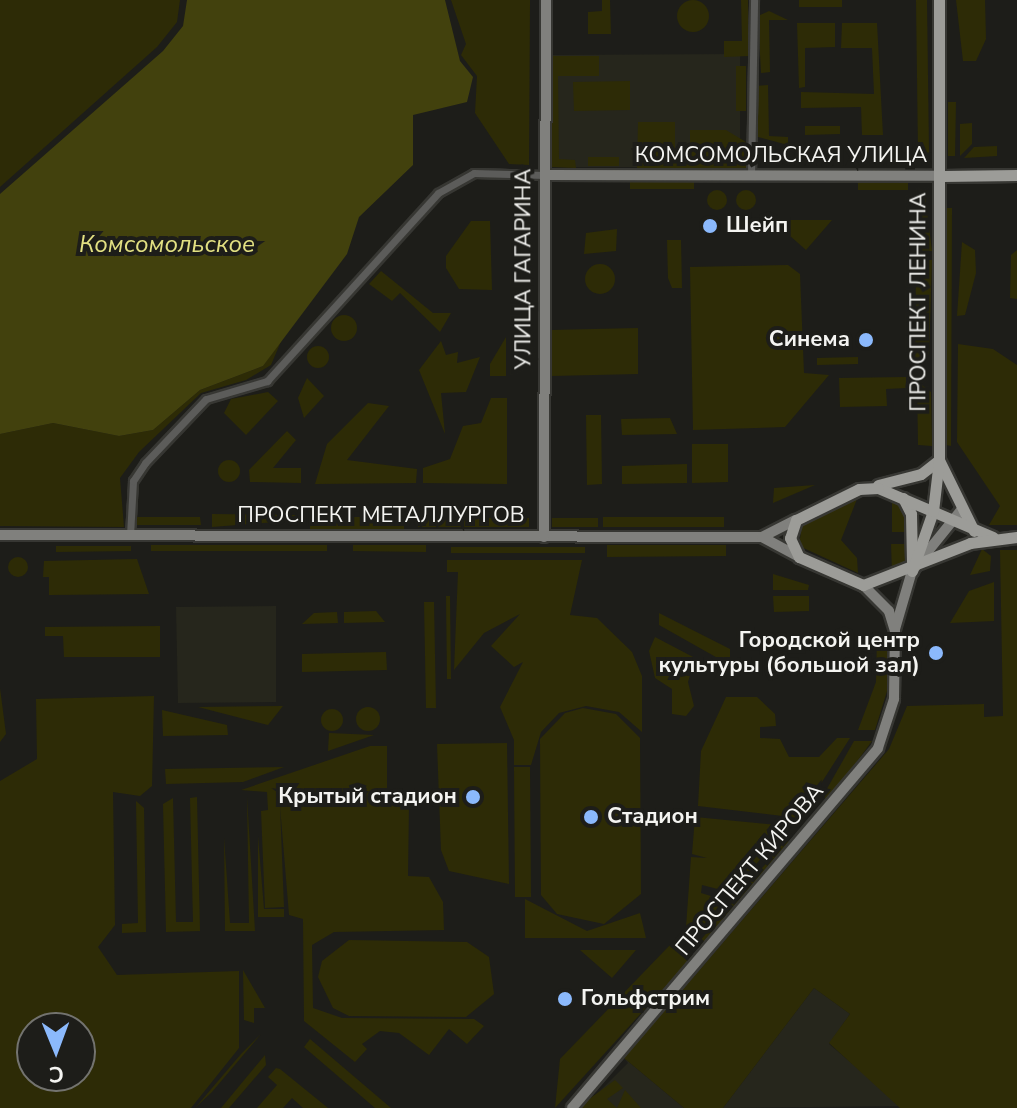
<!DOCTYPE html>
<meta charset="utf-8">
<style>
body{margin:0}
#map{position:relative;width:1017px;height:1108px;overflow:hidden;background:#1d1d19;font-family:"Nunito Sans",sans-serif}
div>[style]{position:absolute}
.built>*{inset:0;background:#26261c}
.green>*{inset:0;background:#2d2b06}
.round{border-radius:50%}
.water>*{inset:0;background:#42410d}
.roads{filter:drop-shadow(2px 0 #373733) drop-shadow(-2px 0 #373733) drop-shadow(0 2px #373733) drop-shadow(0 -2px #373733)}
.street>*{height:7px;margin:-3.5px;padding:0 3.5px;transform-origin:3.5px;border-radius:3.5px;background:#5c5c5a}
.secondary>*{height:10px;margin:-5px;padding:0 5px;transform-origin:5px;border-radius:5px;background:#80807d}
.primary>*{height:11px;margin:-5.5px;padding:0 5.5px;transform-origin:5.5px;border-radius:5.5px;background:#9c9c98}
.dots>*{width:22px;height:22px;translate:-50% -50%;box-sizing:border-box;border:4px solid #1d1d19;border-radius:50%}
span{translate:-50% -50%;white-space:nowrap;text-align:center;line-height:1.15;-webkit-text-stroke:8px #1d1d19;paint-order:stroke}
.street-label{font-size:22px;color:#f4f4f1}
.poi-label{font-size:22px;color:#f4f4f1;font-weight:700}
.left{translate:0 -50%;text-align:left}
.right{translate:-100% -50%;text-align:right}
.water-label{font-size:24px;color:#e2e082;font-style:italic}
.north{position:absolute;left:16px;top:1012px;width:80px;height:80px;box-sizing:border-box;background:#1d1d19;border:2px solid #73736f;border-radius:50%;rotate:179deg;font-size:22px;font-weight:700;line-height:32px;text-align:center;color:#f4f4f1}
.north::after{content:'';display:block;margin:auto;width:28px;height:36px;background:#8bb9fc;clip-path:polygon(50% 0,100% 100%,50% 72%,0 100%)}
</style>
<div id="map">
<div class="built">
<i style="clip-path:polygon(740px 54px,740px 167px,550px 167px,550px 55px)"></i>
<i style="clip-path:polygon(276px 606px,276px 702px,178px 703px,176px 607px)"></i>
<i style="clip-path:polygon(814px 988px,850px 1014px,829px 1044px,902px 1106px,723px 1108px)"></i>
<i style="clip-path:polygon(624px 1058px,684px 1108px,583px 1108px,628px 1063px)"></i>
</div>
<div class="green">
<i style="clip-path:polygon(0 0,180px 0,177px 22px,157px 47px,0 187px)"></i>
<i style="clip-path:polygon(451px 0,530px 0,529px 165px,509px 164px,475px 113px,477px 76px,461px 55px,466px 44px)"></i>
<i style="clip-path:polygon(602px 0,610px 0,611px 34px,588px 34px,588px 12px,602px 11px)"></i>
<i style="clip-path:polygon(741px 0,748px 0,749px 56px,724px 57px,724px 41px,742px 41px)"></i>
<i style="clip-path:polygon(799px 0,842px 0,842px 7px,799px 7px)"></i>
<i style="clip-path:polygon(916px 0,927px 0,929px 153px,918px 153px)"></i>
<i style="clip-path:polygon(956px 0,985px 0,986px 39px,976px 61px,963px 61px)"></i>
<i class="round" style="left:677px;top:0;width:32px;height:32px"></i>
<i style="clip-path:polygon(769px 11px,788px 20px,769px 20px,770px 72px,761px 73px,758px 16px)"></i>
<i style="clip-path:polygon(797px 23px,835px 23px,835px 47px,805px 48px,805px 87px,799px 88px)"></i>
<i style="clip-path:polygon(842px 23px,877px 23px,883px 135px,862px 135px,861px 107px,801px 108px,801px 92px,874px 94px,872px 48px,841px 48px)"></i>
<i style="clip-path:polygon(550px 56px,599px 56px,599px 76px,558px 76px,559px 159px,575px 160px,576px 168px,552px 167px)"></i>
<i style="clip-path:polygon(736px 66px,746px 66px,746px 111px,736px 111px)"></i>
<i style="clip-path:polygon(630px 81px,630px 110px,574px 111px,573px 82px)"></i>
<i style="clip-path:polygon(768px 85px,769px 136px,788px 137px,788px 145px,758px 137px,757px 86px)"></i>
<i style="clip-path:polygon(948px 102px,956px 102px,955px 156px,948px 156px)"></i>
<i style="clip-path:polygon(638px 122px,675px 122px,675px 160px,690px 160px,690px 130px,726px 130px,746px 142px,747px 168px,637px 168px)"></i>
<i style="clip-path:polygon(972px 123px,972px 144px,960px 156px,960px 124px)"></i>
<i style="clip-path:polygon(805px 126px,840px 126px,840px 134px,805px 135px)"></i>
<i style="clip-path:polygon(997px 146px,997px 156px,964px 158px,974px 147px)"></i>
<i style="clip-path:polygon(588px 157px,619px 157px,619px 166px,588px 166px)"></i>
<i style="clip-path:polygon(694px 180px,694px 189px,630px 189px,630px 181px)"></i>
<i style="clip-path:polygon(858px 182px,908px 182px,908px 190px,858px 190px)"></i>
<i class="round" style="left:736px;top:190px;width:20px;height:20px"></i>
<i class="round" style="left:707px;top:190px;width:20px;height:20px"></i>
<i style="clip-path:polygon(916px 195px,925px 195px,932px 251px,917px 251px)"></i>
<i style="clip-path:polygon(947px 208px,952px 208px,951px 446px,946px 445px)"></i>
<i style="clip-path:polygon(772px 220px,832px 220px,806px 250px)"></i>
<i style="clip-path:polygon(471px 221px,490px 221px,492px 290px,459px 289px,446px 268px,446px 256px)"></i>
<i style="clip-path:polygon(617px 229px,616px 251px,584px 254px,586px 233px)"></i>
<i style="clip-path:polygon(667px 240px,681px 240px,682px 288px,672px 288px,668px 278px)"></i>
<i style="clip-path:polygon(962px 242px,975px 250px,976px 273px,965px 315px,957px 316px)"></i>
<i style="clip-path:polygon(1017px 250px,1017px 299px,1010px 298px,1011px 255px)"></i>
<i style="clip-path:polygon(916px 260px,932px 260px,929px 355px,915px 365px)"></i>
<i class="round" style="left:585px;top:264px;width:30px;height:30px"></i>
<i style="clip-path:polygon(788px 265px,800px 274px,804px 373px,829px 375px,785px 427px,693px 430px,690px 267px)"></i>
<i style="clip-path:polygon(381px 271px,433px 313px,451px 313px,440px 332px,400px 293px,392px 301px,369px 284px)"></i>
<i class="round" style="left:331px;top:315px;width:26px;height:26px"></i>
<i style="clip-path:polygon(638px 328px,638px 374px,551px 376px,551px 330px)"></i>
<i style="clip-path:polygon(506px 337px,506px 376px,490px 376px,490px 364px)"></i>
<i style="clip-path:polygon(282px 339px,271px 365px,246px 380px,201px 393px,139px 452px,120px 478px,124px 527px,0 526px,0 434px,53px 423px,119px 436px,153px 430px,200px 390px,263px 366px)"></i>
<i style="clip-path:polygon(441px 341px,446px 355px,458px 352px,457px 363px,480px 357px,466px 392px,441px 393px,445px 434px,419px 370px)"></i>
<i style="clip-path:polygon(958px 344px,993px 349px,1017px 365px,1017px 525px,989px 525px,1000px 506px,957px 442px)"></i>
<i class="round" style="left:307px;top:346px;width:22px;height:22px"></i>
<i style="clip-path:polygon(858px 357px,858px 364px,817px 365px,817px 358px)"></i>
<i style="clip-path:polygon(906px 377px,906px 388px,886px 389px,887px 406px,840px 407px,839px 378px)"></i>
<i style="clip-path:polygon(307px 378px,324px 396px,304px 418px,298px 398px)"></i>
<i style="clip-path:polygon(917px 381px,931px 392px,932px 446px,918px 445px)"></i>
<i style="clip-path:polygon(268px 392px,278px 401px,246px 435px,224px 413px,231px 399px)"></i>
<i style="clip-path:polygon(491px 398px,507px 398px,507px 484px,423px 483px,423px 468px,450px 459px,463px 426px,481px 423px)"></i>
<i style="clip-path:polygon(368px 403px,389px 406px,347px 460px,417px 469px,416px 483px,315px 484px,327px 444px)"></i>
<i style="clip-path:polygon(586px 415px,601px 415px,602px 484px,587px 485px)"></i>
<i style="clip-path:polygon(670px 418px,677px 434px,622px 435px,621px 419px)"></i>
<i style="clip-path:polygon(287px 431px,296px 440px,273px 468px,301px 468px,301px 483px,250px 482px,249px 470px)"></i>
<i style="clip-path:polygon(692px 444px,728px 444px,728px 482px,692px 483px)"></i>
<i class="round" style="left:218px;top:460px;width:22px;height:22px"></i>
<i style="clip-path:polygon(687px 464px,687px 483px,622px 484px,622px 466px)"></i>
<i style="clip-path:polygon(815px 485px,773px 503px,774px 488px)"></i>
<i style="clip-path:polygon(857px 499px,841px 540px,857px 558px,858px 573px,799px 546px,802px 524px)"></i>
<i style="clip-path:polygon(892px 500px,906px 509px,907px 532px,892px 532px)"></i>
<i style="clip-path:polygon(212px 514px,300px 515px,300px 520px,212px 527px)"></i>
<i style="clip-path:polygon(135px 517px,200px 517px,201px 525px,135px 525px)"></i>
<i style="clip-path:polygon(310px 517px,404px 517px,404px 529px,310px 529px)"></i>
<i style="clip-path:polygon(603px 517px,724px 517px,724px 527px,603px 527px)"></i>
<i style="clip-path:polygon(419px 518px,529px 518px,529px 527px,418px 527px)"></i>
<i style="clip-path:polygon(552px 518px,598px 518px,598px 527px,552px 527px)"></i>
<i style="clip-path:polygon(891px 544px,907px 544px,906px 563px,892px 572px)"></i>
<i style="clip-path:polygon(151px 545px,327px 545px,327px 551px,151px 551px)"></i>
<i style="clip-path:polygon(353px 545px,426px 545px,426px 552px,353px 551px)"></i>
<i style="clip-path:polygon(607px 545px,726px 545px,726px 556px,607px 557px)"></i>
<i style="clip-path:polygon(56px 546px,131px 546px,131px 551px,56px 552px)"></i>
<i style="clip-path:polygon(451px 547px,585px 547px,585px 553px,451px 553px)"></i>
<i style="clip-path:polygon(982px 549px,991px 556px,990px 571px,970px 575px)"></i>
<i style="clip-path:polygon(1000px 550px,1017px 550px,1017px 1108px,900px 1108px,829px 1043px,850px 1014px,814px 988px,723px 1108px,684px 1108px,624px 1058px,889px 749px,907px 706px,984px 704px,984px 717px,1003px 716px)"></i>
<i class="round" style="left:8px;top:557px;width:20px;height:20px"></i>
<i style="clip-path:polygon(137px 559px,149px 594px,49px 595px,49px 577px,43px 577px,44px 561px)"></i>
<i style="clip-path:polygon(447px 560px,582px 560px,570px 615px,597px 618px,632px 652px,642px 676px,642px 732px,619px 712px,586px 706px,559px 713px,541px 732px,531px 765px,514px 765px,514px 740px,500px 707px,523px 662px,514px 667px,491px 646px,520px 614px,484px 633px,454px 670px,458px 572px,447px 572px)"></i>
<i style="clip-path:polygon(773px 574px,809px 585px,808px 590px,773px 590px)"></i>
<i style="clip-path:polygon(994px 582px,994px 621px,950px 623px,969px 591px)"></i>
<i style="clip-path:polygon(446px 596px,450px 596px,451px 679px,447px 679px)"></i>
<i style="clip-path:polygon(773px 596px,809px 596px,809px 611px,774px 612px)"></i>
<i style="clip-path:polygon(424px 602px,434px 602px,436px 708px,426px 708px)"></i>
<i style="clip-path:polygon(376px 611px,385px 622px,344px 623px,344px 612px)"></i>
<i style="clip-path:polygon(337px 612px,338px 623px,302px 624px,314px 613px)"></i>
<i style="clip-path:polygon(659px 613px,730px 649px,730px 665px,659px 625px)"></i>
<i style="clip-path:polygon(160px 626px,160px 657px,64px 657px,63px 636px,45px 636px,45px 627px)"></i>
<i style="clip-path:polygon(877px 635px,887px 635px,888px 688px,875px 730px,858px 730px,876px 682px)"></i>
<i style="clip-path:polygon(655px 637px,695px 658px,688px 682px,694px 706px,686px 716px,672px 714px,672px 689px,655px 678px,649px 651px)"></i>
<i style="clip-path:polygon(386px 652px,387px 670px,302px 672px,302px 654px)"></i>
<i style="clip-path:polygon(0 688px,6px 734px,0 742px)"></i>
<i style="clip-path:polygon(evenodd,154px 696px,152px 786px,140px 796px,113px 792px,115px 925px,98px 947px,117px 975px,239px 971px,239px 1048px,191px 1108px,0 1108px,0 781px,37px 759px,36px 699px,154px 696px,32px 1028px,80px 1028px,80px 1076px,32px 1076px,32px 1028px)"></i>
<i style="clip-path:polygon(726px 697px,757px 697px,775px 714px,776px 726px,760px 727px,760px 738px,780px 739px,789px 757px,819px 757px,837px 738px,850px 738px,799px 818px,698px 806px,701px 751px)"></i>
<i style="clip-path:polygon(283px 706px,268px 725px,198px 707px)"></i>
<i class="round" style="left:356px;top:707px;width:24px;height:24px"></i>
<i style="clip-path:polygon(583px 708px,616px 714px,640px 738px,641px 894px,604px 924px,557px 914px,541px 895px,540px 739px,565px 713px)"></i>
<i class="round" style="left:321px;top:709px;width:22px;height:22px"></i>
<i style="clip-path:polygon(162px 710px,227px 725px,228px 735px,163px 736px)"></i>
<i style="clip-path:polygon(329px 733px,374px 735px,328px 751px)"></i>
<i style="clip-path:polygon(854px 741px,872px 741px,826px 804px,824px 794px)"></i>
<i style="clip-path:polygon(507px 743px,509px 884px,449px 871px,441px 850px,437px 744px)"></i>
<i style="clip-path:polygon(370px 746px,387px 746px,387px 800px,409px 804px,408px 876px,429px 877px,443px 902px,444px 930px,334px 932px,312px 945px,313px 1008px,342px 1018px,474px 1019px,484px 1026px,467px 1044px,449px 1029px,429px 1055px,399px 1033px,380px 1031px,362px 1044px,367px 1049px,355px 1062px,304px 1021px,303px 919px,289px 915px,280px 806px,284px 907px,265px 908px,261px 811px,268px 810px,267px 792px,241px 790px)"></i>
<i style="clip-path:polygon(284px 767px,243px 782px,166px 784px,165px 769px)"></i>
<i style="clip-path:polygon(514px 767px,530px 767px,531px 897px,515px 897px)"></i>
<i style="clip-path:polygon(247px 796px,255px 931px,225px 931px,224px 837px,230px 923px,249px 923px)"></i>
<i style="clip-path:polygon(197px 797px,200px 931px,166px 932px,163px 804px,173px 798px,176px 922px,193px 922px,190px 798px)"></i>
<i style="clip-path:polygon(136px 801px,144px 808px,146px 932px,122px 933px,122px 924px,138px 923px)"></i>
<i style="clip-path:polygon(695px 817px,787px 826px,733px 893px,702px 885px,701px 893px,724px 900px,696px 934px,686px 927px,691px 857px,707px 858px,692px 854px)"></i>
<i style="clip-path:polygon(258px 836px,264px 909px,284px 909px,284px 917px,258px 917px)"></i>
<i style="clip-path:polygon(786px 840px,791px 843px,704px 947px,699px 942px)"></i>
<i style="clip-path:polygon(525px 899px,587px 931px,640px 913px,646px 938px,525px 938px)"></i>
<i style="clip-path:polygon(349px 940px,467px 942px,489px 957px,494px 994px,466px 1017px,349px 1016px,333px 1008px,318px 977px,322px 961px)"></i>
<i style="clip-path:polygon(670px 945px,693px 956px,555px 1108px,560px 1059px)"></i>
<i style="clip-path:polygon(580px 950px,636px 950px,612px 978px)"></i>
<i style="clip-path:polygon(243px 970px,265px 1008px,254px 1008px,254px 1023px,244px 1020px)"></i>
<i style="clip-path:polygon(261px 1034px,212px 1092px,195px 1108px,241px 1054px)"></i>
<i style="clip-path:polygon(310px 1039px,391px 1108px,375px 1108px,304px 1047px)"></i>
<i style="clip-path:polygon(265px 1055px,266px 1065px,229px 1108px,221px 1108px)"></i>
<i style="clip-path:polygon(276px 1068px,280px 1069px,328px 1108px,303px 1108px,292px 1098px,283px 1108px,257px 1108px,277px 1085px,268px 1077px)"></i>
<i style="clip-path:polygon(615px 1080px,623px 1088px,607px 1099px,617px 1108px,625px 1090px,641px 1108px,577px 1108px)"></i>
</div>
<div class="water">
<i style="clip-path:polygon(187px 0,445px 0,460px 61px,473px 77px,467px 102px,413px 115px,413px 165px,359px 217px,347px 254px,263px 366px,200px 390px,153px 430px,119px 436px,53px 423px,0 434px,0 194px,163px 51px,183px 26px)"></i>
</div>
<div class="roads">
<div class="street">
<i style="left:751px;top:176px;width:176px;rotate:-89deg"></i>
<i style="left:130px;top:535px;width:54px;rotate:-86.8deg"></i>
<i style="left:133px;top:481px;width:22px;rotate:-56deg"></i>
<i style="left:145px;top:463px;width:88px;rotate:-46.4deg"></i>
<i style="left:206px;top:399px;width:64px;rotate:-16.4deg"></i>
<i style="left:267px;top:381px;width:254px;rotate:-47.7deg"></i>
<i style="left:438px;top:193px;width:41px;rotate:-29.1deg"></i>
<i style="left:474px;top:173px;width:71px;rotate:1.6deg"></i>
</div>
<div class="secondary">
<i style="left:545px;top:175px;width:395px;rotate:0.1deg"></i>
<i style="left:0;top:535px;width:762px;rotate:0.15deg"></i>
<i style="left:762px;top:537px;width:38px;rotate:-27deg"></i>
<i style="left:544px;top:537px;width:537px;rotate:-89.79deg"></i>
<i style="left:762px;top:537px;width:42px;rotate:28.4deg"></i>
<i style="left:895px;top:629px;width:60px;rotate:-73.7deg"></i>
<i style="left:912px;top:571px;width:80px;rotate:-51.1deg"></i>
<i style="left:572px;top:1108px;width:472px;rotate:-49.6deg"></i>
<i style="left:878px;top:748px;width:52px;rotate:-71.9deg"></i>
<i style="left:894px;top:699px;width:68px;rotate:-89.2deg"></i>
<i style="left:895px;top:631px;width:21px;rotate:-107deg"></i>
<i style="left:889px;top:611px;width:37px;rotate:-135deg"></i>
</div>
<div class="primary">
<i style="left:940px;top:176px;width:77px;rotate:-0.7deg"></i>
<i style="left:939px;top:460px;width:79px;rotate:63.8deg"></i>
<i style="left:878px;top:485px;width:44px;rotate:-14.3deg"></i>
<i style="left:921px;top:474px;width:23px;rotate:-38deg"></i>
<i style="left:903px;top:498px;width:18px;rotate:63deg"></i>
<i style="left:911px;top:514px;width:48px;rotate:88.8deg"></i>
<i style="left:993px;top:537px;width:125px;rotate:-156.9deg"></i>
<i style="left:878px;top:488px;width:19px;rotate:177deg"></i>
<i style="left:859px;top:489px;width:70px;rotate:153.8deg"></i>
<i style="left:796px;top:520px;width:19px;rotate:108deg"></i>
<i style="left:790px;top:538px;width:21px;rotate:65deg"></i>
<i style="left:799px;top:557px;width:70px;rotate:23.6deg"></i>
<i style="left:863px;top:585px;width:115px;rotate:-21.4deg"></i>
<i style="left:970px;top:543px;width:47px;rotate:-7.3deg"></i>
<i style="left:912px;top:571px;width:64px;rotate:-70.7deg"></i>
<i style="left:933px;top:511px;width:51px;rotate:-83.3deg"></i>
<i style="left:939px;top:460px;width:460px;rotate:-90deg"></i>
</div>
</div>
<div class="dots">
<i style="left:710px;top:226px;background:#8bb9fc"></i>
<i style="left:866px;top:340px;background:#8bb9fc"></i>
<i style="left:936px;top:653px;background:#8bb9fc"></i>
<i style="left:473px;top:797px;background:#8bb9fc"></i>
<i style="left:591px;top:817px;background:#8bb9fc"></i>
<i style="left:565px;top:999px;background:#8bb9fc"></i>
</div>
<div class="street-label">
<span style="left:781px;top:156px">КОМСОМОЛЬСКАЯ УЛИЦА</span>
<span style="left:524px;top:269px;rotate:-90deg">УЛИЦА ГАГАРИНА</span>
<span style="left:919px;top:302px;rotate:-90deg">ПРОСПЕКТ ЛЕНИНА</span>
<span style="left:381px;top:516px">ПРОСПЕКТ МЕТАЛЛУРГОВ</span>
<span style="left:750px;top:870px;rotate:-50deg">ПРОСПЕКТ КИРОВА</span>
</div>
<div class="poi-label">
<span class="left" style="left:726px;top:226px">Шейп</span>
<span class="right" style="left:850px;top:340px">Синема</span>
<span class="right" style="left:920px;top:653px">Городской центр<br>культуры (большой зал)</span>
<span class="right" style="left:457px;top:797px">Крытый стадион</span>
<span class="left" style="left:607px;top:817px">Стадион</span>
<span class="left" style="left:581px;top:999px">Гольфстрим</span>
</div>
<div class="water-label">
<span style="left:167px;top:245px">Комсомольское</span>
</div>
<div class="north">С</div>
</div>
